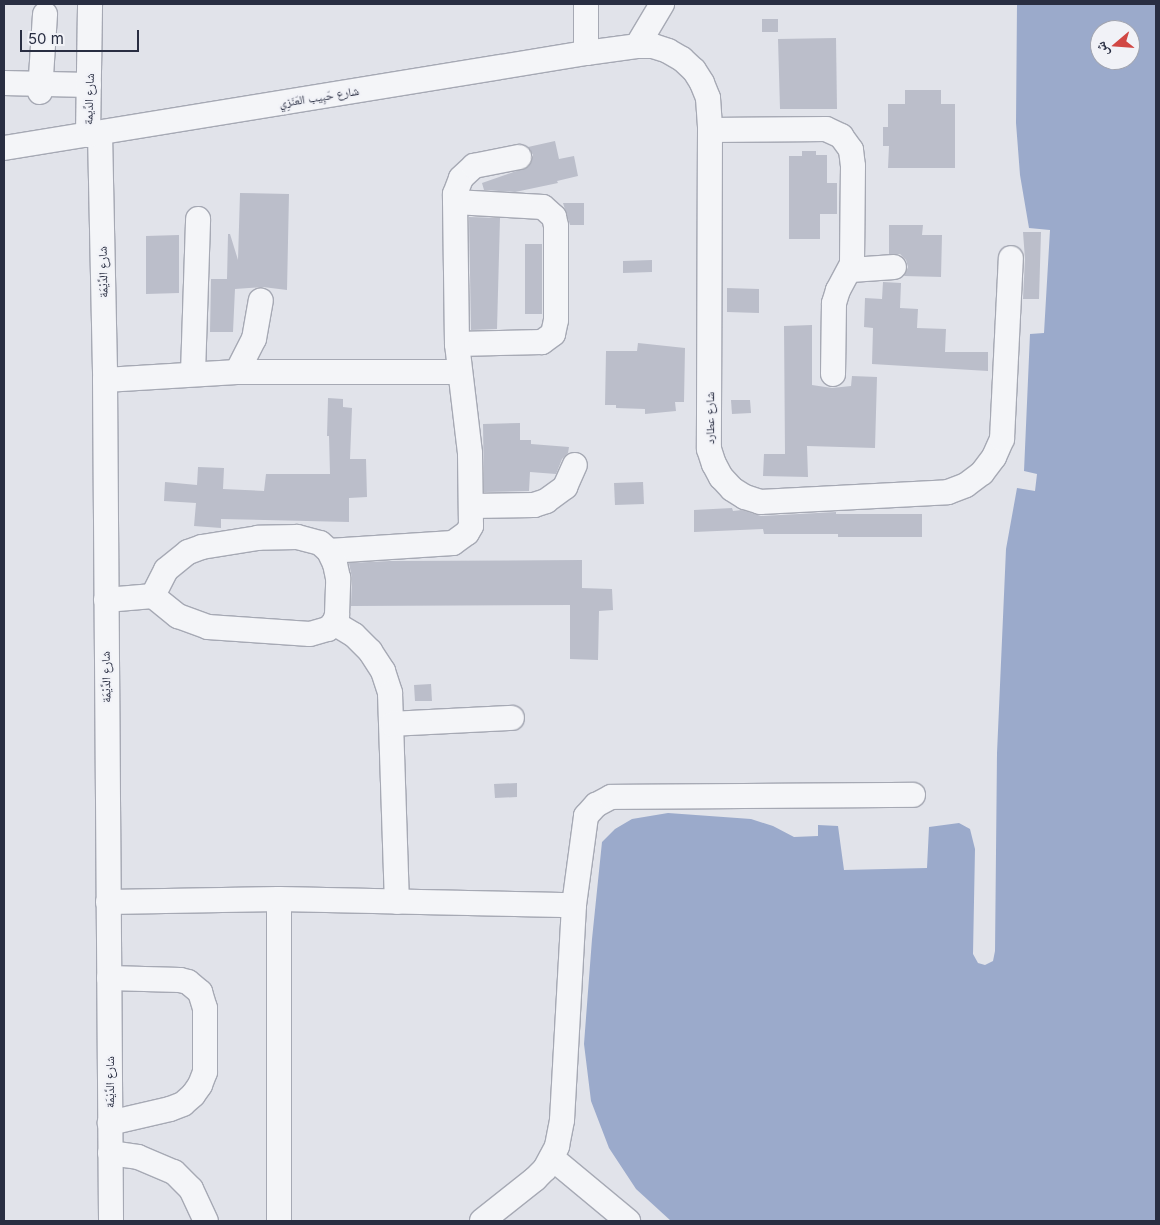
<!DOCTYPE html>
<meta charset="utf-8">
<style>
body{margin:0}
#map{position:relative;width:1160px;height:1225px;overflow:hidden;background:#e1e3ea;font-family:Inter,"Noto Naskh Arabic",sans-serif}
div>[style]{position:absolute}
.water>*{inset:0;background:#9baacb}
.building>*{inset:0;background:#bbbeca}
.roads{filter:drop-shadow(1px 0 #a6a9b4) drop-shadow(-1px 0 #a6a9b4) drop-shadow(0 1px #a6a9b4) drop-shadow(0 -1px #a6a9b4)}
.minor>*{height:24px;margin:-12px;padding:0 12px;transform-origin:12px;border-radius:12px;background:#f4f5f8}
span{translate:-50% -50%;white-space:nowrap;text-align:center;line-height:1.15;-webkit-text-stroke:4px #f1f2f7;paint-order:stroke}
.street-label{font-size:12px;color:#292e42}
.frame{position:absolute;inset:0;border:5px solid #292e42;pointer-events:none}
.north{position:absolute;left:1090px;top:20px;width:50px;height:50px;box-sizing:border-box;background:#f1f2f7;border:1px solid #a1a4af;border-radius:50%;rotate:252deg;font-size:14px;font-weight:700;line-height:20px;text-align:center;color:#292e42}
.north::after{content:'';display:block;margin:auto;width:18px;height:22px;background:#d14744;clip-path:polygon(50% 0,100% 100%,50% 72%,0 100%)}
.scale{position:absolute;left:20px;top:30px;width:119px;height:22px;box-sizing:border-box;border:2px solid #292e42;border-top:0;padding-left:6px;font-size:15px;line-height:18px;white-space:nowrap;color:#292e42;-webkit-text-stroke:4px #f1f2f7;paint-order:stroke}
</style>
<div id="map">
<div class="water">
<i style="clip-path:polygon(evenodd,1017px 4px,1156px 4px,1156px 1221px,671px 1221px,636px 1189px,609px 1148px,591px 1101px,584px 1044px,592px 939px,602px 842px,615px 829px,632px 819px,668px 813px,751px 819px,773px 826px,794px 837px,818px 836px,818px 825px,838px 826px,844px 870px,927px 868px,929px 827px,959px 823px,970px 829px,975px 849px,973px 954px,978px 963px,985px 965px,993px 961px,995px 951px,997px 753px,1006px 549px,1017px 488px,1035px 491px,1037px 474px,1024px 471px,1030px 334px,1044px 333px,1050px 230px,1029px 228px,1020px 175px,1016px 123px,1017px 4px,1100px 30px,1130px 30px,1130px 60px,1100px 60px,1100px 30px)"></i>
</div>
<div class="building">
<i style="clip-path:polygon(762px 19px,778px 19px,778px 32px,762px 32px)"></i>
<i style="clip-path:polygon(836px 38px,837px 109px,780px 109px,778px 39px)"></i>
<i style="clip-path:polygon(905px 90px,941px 90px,941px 104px,955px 104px,955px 168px,888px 168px,889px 146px,883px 146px,883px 127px,888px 127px,888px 104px,905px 104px)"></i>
<i style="clip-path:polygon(555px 141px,559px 159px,574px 156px,578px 176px,557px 181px,558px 183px,515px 192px,484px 190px,482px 183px,528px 167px,533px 155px,528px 147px)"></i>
<i style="clip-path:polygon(802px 151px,816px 151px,816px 155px,827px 155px,827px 183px,837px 183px,837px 214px,820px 214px,820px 239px,789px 239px,789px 156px,802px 156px)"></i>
<i style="clip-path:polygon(240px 193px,289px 194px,287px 290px,263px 287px,235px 289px,233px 332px,210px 332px,211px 279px,227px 279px,228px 234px,230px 234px,238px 260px)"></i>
<i style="clip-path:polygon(563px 203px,584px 203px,584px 225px,570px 225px)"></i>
<i style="clip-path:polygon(469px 217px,500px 218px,497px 329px,471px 330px)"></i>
<i style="clip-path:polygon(889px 225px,923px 225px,922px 235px,942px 235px,941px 277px,904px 276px,908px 267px,906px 260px,900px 254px,889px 254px)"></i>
<i style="clip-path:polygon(1023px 232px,1041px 232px,1039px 299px,1023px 299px,1025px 259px)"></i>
<i style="clip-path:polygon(179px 235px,179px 293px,146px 294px,146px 236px)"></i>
<i style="clip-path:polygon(525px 244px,542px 244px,542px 314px,525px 314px)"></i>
<i style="clip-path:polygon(652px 260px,652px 272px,623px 273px,623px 261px)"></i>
<i style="clip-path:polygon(883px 282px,901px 283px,900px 308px,918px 309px,917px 328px,946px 329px,945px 352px,988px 352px,988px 371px,872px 364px,873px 328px,864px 327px,865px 298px,882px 299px)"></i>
<i style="clip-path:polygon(727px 288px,759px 289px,759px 313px,727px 312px)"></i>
<i style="clip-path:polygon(812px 325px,812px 385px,832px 388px,851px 386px,852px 376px,877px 377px,875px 448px,807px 446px,808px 477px,763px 476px,764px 454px,785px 454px,784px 326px)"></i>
<i style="clip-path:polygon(638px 343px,685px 348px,684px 402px,675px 402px,676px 411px,645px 414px,645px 409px,616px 408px,616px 405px,605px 405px,606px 351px,637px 351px)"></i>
<i style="clip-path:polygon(328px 398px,343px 399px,343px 407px,352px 408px,350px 459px,366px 459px,367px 497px,349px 498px,349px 522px,221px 519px,221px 528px,194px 526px,196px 503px,164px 501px,165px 482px,197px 485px,198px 467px,224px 468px,223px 489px,264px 491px,266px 474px,330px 474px,329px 436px,327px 436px)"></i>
<i style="clip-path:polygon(731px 400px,750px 400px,751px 413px,732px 414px)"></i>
<i style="clip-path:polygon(520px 423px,520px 440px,531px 440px,531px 444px,569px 447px,568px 453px,562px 459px,556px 474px,530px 472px,529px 491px,484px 492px,483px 424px)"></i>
<i style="clip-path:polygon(643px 482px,644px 504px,615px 505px,614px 483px)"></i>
<i style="clip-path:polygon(732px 508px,733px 511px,742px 510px,761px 516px,836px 512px,836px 514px,922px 514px,922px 537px,838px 537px,838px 534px,764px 534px,763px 529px,694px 532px,694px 510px)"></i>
<i style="clip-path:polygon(582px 560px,582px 588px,612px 589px,613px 610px,599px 611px,598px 660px,570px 659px,570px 605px,351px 606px,352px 578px,349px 563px,390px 561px)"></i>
<i style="clip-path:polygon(431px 684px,432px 701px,415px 701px,414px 685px)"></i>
<i style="clip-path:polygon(517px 783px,517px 797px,495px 798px,494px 784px)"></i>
</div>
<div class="roads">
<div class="minor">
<i style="left:637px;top:46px;width:49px;rotate:-59.2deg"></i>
<i style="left:586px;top:53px;width:49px;rotate:-90deg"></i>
<i style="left:4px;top:83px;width:85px;rotate:1.3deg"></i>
<i style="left:40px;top:92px;width:78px;rotate:-86.3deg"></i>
<i style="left:710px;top:130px;width:116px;rotate:-0.5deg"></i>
<i style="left:826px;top:129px;width:17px;rotate:25deg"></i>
<i style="left:841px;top:136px;width:17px;rotate:54deg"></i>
<i style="left:851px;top:150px;width:16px;rotate:83deg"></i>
<i style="left:853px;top:166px;width:98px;rotate:90.6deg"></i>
<i style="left:852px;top:264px;width:30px;rotate:118deg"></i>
<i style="left:838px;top:290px;width:14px;rotate:107deg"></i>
<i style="left:834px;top:303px;width:71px;rotate:90.8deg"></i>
<i style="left:100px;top:133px;width:247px;rotate:88.8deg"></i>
<i style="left:105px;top:380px;width:841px;rotate:89.59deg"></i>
<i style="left:88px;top:135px;width:131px;rotate:-89.1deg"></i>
<i style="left:4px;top:148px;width:590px;rotate:-9.27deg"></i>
<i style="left:586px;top:53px;width:51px;rotate:-7.8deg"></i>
<i style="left:637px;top:46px;width:16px"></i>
<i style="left:653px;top:46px;width:16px;rotate:18deg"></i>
<i style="left:668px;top:51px;width:16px;rotate:30deg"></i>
<i style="left:682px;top:59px;width:16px;rotate:43deg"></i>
<i style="left:694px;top:70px;width:15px;rotate:58deg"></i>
<i style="left:702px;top:83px;width:16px;rotate:68deg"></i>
<i style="left:708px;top:98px;width:32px;rotate:86deg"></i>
<i style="left:710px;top:130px;width:319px;rotate:90.2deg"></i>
<i style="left:709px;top:449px;width:16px;rotate:72deg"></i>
<i style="left:714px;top:464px;width:15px;rotate:62deg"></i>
<i style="left:721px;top:477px;width:16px;rotate:47deg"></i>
<i style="left:732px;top:489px;width:15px;rotate:32deg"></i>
<i style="left:745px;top:497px;width:16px;rotate:18deg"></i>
<i style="left:760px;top:502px;width:188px;rotate:-3deg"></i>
<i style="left:948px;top:492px;width:19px;rotate:-21deg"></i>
<i style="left:966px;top:485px;width:20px;rotate:-37deg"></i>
<i style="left:982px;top:473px;width:20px;rotate:-53deg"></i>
<i style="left:994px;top:457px;width:20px;rotate:-66deg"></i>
<i style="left:1002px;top:439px;width:181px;rotate:-87.2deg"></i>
<i style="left:455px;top:202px;width:88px;rotate:3.3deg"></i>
<i style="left:543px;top:207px;width:15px;rotate:42deg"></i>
<i style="left:554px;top:217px;width:9px;rotate:77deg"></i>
<i style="left:556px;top:226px;width:94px;rotate:90deg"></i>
<i style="left:556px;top:320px;width:14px;rotate:102deg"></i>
<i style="left:553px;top:334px;width:14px;rotate:144deg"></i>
<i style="left:542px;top:342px;width:85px;rotate:178.7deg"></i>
<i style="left:851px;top:270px;width:43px;rotate:-4deg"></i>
<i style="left:237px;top:372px;width:37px;rotate:-63deg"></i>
<i style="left:254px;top:339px;width:39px;rotate:-80deg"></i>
<i style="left:193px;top:373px;width:154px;rotate:-88.1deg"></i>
<i style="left:105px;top:380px;width:132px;rotate:-3.5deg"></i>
<i style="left:237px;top:372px;width:222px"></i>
<i style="left:472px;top:506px;width:62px;rotate:-0.9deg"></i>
<i style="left:534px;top:505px;width:13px;rotate:-18deg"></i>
<i style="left:546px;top:501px;width:24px;rotate:-36deg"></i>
<i style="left:565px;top:487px;width:24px;rotate:-66deg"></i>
<i style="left:329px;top:551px;width:124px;rotate:-3.7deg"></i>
<i style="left:453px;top:543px;width:17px;rotate:-36deg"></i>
<i style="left:467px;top:533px;width:8px;rotate:-60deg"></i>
<i style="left:471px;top:526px;width:73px;rotate:-90.8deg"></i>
<i style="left:470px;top:453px;width:110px;rotate:-96.8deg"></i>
<i style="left:457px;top:344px;width:150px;rotate:-90.8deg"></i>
<i style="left:455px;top:194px;width:17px;rotate:-69deg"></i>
<i style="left:461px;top:178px;width:18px;rotate:-43deg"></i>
<i style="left:474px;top:166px;width:46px;rotate:-11.3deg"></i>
<i style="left:106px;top:600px;width:47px;rotate:-4.9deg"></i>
<i style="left:153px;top:596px;width:32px;rotate:39deg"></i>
<i style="left:178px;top:616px;width:32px;rotate:20deg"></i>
<i style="left:208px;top:627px;width:102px;rotate:3.9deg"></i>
<i style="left:310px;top:634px;width:19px;rotate:-16deg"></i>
<i style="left:328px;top:629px;width:8px;rotate:-45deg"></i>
<i style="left:334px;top:623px;width:9px;rotate:-69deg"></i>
<i style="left:337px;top:615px;width:37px;rotate:-88deg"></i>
<i style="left:338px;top:578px;width:14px;rotate:-102deg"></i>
<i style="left:335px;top:564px;width:14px;rotate:-115deg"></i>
<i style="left:329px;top:551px;width:12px;rotate:-138deg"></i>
<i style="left:320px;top:543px;width:24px;rotate:-165deg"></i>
<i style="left:297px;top:537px;width:39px;rotate:179deg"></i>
<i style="left:258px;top:538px;width:57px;rotate:170.9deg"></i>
<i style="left:202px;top:547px;width:15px;rotate:160deg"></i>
<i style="left:188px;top:552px;width:28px;rotate:141deg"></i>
<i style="left:166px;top:570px;width:29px;rotate:117deg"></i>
<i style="left:334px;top:623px;width:23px;rotate:31deg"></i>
<i style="left:354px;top:635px;width:23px;rotate:45deg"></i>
<i style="left:370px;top:651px;width:24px;rotate:57deg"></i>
<i style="left:383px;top:671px;width:23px;rotate:72deg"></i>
<i style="left:390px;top:693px;width:209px;rotate:88.1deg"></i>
<i style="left:392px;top:724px;width:120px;rotate:-2.9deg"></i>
<i style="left:279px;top:899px;width:322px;rotate:90deg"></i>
<i style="left:108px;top:902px;width:171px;rotate:-1deg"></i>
<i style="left:279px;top:899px;width:295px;rotate:1.2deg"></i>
<i style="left:109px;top:978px;width:71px;rotate:1.6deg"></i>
<i style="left:180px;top:980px;width:8px;rotate:14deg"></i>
<i style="left:188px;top:982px;width:16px;rotate:40deg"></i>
<i style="left:200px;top:992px;width:17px;rotate:73deg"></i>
<i style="left:205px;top:1008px;width:64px;rotate:90deg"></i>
<i style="left:205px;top:1072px;width:14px;rotate:111deg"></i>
<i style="left:200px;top:1085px;width:12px;rotate:125deg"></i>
<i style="left:193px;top:1095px;width:13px;rotate:138deg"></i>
<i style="left:183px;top:1104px;width:14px;rotate:159deg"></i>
<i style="left:170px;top:1109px;width:62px;rotate:166.9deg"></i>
<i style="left:110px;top:1153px;width:28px;rotate:8deg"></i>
<i style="left:138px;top:1157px;width:39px;rotate:23deg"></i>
<i style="left:174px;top:1172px;width:24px;rotate:45deg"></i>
<i style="left:191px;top:1189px;width:35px;rotate:65deg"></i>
<i style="left:552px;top:1158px;width:99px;rotate:39.7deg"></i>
<i style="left:482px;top:1221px;width:68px;rotate:-38.4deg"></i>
<i style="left:535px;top:1179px;width:14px;rotate:-45deg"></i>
<i style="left:545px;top:1169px;width:26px;rotate:-62deg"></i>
<i style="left:557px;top:1146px;width:26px;rotate:-79deg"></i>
<i style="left:562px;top:1120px;width:215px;rotate:-86.8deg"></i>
<i style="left:574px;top:905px;width:90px;rotate:-82.3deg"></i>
<i style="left:586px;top:816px;width:15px;rotate:-48deg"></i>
<i style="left:596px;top:805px;width:17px;rotate:-28deg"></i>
<i style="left:611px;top:797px;width:302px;rotate:-0.4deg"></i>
</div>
</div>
<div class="street-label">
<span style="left:319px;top:97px;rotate:-9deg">شارع حَبِيب العَنَزِي</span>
<span style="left:89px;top:99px;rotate:-88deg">شارع الدِّيمة</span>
<span style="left:103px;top:272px;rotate:-91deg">شارع الدِّيْمَة</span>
<span style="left:710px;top:418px;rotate:-90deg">شارع عطارد</span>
<span style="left:106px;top:677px;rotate:-91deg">شارع الدِّيْمَة</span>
<span style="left:110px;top:1082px;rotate:-90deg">شارع الدِّيْمَة</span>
</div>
<div class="frame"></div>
<div class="north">ش</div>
<div class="scale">50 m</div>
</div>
